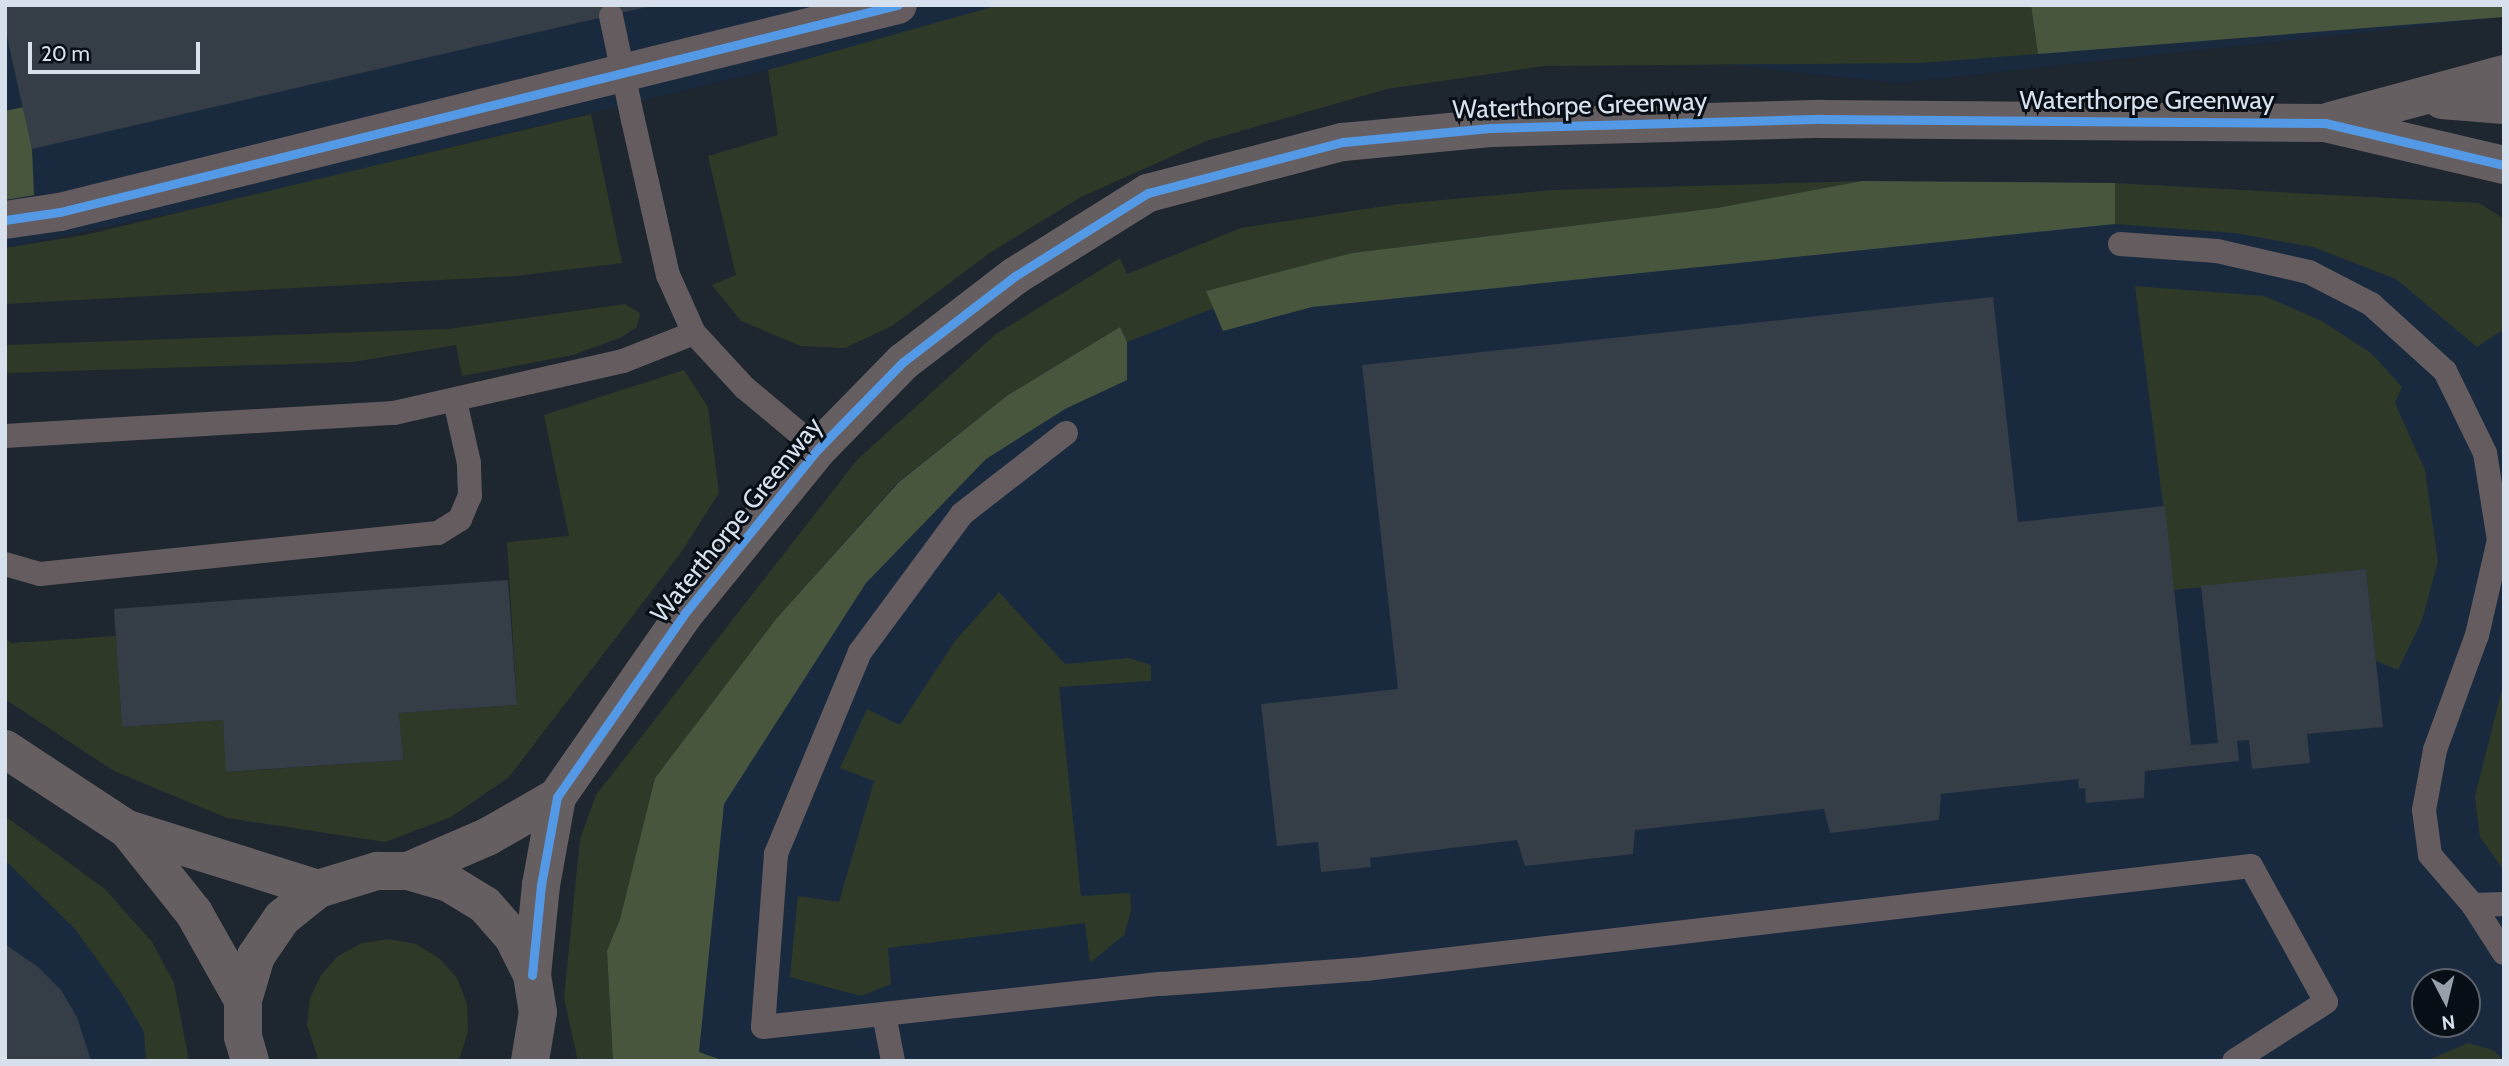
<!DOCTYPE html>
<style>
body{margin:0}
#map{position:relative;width:2509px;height:1066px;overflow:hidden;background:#1e262f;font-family:Cabin,sans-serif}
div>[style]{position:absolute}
.built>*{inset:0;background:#192a3f}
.green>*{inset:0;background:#2e3a27}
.forest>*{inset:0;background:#48563e}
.building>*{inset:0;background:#353d46}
.lane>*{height:24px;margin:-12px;padding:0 12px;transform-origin:12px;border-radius:12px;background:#645c5f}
.street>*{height:38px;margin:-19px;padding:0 19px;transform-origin:19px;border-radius:19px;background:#645c5f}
.secondary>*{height:38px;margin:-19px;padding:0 19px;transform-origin:19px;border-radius:19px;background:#665f62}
.lane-bridge>*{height:24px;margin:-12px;padding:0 12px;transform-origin:12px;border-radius:12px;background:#645c5f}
.cycleway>*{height:9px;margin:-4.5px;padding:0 4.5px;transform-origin:4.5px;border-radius:4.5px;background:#5399e6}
span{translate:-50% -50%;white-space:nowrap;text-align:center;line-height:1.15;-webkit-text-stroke:6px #080e16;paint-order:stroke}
.street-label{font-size:26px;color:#d7e1ed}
.frame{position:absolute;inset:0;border:7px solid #d7e1ed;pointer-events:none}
.north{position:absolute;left:2411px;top:968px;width:70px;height:70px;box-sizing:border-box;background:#080e16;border:2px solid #5b626c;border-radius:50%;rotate:173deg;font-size:19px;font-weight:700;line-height:28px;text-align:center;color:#d7e1ed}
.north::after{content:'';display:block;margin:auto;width:24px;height:32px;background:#96a0aa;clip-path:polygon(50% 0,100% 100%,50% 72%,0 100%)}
.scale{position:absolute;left:28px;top:42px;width:172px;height:32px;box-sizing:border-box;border:4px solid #d7e1ed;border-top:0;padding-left:9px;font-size:21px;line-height:24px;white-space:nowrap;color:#d7e1ed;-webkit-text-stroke:5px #080e16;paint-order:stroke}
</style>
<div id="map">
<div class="built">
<i style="clip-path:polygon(5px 5px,2504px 5px,2504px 17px,1897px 83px,1352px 23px,768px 70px,217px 204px,5px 248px)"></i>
<i style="clip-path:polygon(evenodd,1862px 181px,2115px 183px,2479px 203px,2504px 219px,2504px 1061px,578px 1061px,564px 998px,580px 839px,596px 795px,857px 460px,996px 334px,1120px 258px,1127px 274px,1241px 228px,1398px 204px,1553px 190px,1862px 181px,2425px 982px,2467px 982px,2467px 1024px,2425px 1024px,2425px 982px)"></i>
<i style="clip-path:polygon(5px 816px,105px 889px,152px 942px,174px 983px,189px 1061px,5px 1061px)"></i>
</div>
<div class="green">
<i style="clip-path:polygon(999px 5px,2031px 5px,2038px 54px,1920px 63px,1544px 66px,1387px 89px,1206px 141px,1081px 197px,991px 252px,892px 326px,845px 348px,801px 346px,741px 321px,712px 285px,736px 275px,708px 156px,778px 135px,768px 70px)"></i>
<i style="clip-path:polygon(591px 114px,622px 263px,516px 276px,5px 304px,5px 248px,85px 235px)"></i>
<i style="clip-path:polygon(1862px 181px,1717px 208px,1352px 253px,1207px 291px,1214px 308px,1127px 342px,1120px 327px,1008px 395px,898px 482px,776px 619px,655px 778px,620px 919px,607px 951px,613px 1061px,578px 1061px,564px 998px,580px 839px,596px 795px,857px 460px,996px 334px,1120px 258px,1127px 274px,1241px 228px,1398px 204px,1553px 190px)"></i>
<i style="clip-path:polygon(2115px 183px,2479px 203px,2504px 219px,2504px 329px,2477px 347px,2396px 279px,2313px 247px,2235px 233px,2115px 224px)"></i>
<i style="clip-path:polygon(2135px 286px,2264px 296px,2322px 321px,2371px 353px,2402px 387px,2395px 403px,2425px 470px,2438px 562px,2422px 620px,2398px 670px,2376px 661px,2366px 569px,2174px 590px)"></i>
<i style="clip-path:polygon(625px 304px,640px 313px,637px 327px,622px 337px,573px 355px,462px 376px,456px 345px,353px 362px,5px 373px,5px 345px,448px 329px)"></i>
<i style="clip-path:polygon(684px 370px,708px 407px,719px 493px,680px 554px,509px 777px,451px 817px,385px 842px,227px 818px,114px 771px,5px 699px,5px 639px,12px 643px,116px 636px,122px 727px,223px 720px,227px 772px,402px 760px,399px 713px,517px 705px,507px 542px,569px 536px,544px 415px)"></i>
<i style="clip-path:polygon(999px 592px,1065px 664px,1129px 658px,1151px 665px,1151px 681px,1059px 687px,1081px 896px,1130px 893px,1131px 911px,1124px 935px,1090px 963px,1085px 923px,888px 948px,891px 984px,861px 996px,790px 977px,798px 896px,839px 902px,874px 781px,840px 768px,867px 709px,900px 725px,955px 641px)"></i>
<i style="clip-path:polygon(2504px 682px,2504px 871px,2480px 837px,2475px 796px)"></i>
<i style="clip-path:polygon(5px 816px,105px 889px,152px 942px,174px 983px,189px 1061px,146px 1061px,144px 1032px,122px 994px,75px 929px,5px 860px)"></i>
<i style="clip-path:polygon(389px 939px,416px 944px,439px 958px,457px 978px,467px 1004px,468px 1031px,460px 1057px,457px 1061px,319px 1061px,307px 1025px,310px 998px,321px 975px,338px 956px,362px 943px)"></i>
<i style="clip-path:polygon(2468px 1043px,2493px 1050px,2504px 1061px,2426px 1061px)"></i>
</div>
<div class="forest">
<i style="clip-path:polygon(2031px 5px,2504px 5px,2504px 17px,2038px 54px)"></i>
<i style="clip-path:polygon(24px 107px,32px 149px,34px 195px,5px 200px,5px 111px)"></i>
<i style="clip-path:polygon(1862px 181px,2115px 183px,2115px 224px,1312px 307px,1223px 331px,1206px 291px,1352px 253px,1717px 208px)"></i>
<i style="clip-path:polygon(1120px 327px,1127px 342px,1127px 380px,1065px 409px,986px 459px,866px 583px,724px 804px,699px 1052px,724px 1061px,613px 1061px,607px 951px,620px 919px,655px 778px,776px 619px,899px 482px,1008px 395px)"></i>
</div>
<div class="building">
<i style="clip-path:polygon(5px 5px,651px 5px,651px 6px,32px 149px,5px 28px)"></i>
<i style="clip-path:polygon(1993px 297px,2018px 522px,2165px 506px,2191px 745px,2218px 743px,2201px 586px,2366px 569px,2383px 727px,2307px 734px,2310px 763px,2252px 769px,2249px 740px,2237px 741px,2239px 761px,2145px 771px,2144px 798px,2086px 803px,2085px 788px,2079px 789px,2078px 779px,1941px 794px,1939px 820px,1830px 833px,1824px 809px,1635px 830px,1633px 854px,1525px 866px,1517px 840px,1370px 858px,1371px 867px,1321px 872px,1318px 842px,1277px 846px,1261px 704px,1398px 689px,1362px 365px)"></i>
<i style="clip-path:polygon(508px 580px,517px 705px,399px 713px,403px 760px,226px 772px,223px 720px,122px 727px,114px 609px)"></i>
<i style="clip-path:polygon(5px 944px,38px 967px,61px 990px,77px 1017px,91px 1061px,5px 1061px)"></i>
</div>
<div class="lane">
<i style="left:633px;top:120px;width:159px;rotate:77.3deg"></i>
<i style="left:668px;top:275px;width:64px;rotate:65.9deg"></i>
<i style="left:694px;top:333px;width:75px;rotate:47.2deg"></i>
<i style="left:745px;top:388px;width:95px;rotate:39.9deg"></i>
<i style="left:2120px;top:244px;width:97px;rotate:4.1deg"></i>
<i style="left:2217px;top:251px;width:94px;rotate:12.9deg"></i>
<i style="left:2309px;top:272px;width:70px;rotate:27.3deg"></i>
<i style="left:2371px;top:304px;width:100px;rotate:42.2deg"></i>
<i style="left:2445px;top:371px;width:91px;rotate:64deg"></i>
<i style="left:2485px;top:453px;width:88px;rotate:80.9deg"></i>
<i style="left:2499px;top:540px;width:98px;rotate:103deg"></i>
<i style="left:2477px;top:635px;width:122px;rotate:110.1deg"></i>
<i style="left:2435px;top:750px;width:61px;rotate:100.4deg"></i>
<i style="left:2424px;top:810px;width:45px;rotate:82.4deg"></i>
<i style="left:2430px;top:855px;width:66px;rotate:49.3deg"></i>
<i style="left:2473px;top:905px;width:57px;rotate:57.1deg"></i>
<i style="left:1066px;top:433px;width:132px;rotate:142.1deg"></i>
<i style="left:962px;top:514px;width:172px;rotate:126.5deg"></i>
<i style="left:860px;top:652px;width:219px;rotate:112.6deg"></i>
<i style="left:776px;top:854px;width:173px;rotate:94.3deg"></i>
<i style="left:763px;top:1027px;width:401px;rotate:-6.2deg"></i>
<i style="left:1162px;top:984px;width:204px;rotate:-4.2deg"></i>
<i style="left:1365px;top:969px;width:892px;rotate:-6.63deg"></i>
<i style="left:2251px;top:866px;width:155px;rotate:61.1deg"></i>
<i style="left:2326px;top:1002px;width:109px;rotate:147.3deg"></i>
<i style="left:5px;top:436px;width:390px;rotate:-3.4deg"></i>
<i style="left:394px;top:413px;width:235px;rotate:-12.8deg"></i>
<i style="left:623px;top:361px;width:76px;rotate:-21.5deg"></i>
<i style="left:5px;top:564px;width:36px;rotate:16deg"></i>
<i style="left:40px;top:574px;width:400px;rotate:-5.9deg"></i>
<i style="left:438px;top:533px;width:26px;rotate:-32deg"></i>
<i style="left:460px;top:519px;width:25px;rotate:-67deg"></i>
<i style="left:470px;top:496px;width:33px;rotate:-92deg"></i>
<i style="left:469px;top:463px;width:64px;rotate:-102.7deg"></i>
<i style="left:2473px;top:905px;width:31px;rotate:-2deg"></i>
<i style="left:884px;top:1014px;width:48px;rotate:79.2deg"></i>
</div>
<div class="street">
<i style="left:5px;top:220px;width:56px;rotate:-8.3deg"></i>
<i style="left:60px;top:212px;width:863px;rotate:-13.88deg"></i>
</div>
<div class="secondary">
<i style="left:2442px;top:100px;width:62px;rotate:4.6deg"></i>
<i style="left:2330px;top:121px;width:180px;rotate:-15.1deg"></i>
<i style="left:5px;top:749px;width:146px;rotate:33.3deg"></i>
<i style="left:127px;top:829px;width:200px;rotate:17.4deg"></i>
<i style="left:127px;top:829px;width:107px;rotate:51.4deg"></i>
<i style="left:194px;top:913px;width:100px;rotate:60.6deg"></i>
<i style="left:408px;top:871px;width:86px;rotate:-23.3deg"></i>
<i style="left:487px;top:837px;width:81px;rotate:-29.7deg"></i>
<i style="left:532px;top:975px;width:90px;rotate:-84.3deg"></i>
<i style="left:541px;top:885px;width:89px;rotate:-79.7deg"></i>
<i style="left:557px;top:797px;width:224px;rotate:-55.2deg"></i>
<i style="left:685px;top:613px;width:211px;rotate:-51deg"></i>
<i style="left:818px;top:449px;width:122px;rotate:-45.7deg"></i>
<i style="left:903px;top:362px;width:141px;rotate:-37.5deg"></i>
<i style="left:1015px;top:276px;width:157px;rotate:-32deg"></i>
<i style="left:1148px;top:193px;width:202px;rotate:-14.7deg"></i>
<i style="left:1343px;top:142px;width:148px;rotate:-5.4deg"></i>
<i style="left:1490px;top:128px;width:332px;rotate:-1.6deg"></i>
<i style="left:1822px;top:119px;width:503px;rotate:0.46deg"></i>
<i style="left:2325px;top:123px;width:184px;rotate:13.2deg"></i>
<i style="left:250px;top:1061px;width:25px;rotate:-106deg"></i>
<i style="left:243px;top:1037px;width:37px;rotate:-90deg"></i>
<i style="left:243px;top:1000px;width:46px;rotate:-73.5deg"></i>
<i style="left:256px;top:956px;width:46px;rotate:-55.6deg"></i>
<i style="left:282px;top:918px;width:46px;rotate:-38.9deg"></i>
<i style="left:318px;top:889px;width:62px;rotate:-17deg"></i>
<i style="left:377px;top:871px;width:31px"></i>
<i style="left:408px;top:871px;width:43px;rotate:16.3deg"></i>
<i style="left:449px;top:883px;width:42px;rotate:31.4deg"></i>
<i style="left:485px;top:905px;width:43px;rotate:48.8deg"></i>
<i style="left:513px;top:937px;width:42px;rotate:63.4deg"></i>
<i style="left:532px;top:975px;width:37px;rotate:81deg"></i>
<i style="left:538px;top:1012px;width:50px;rotate:99.3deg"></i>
</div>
<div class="lane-bridge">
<i style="left:611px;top:16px;width:106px;rotate:78.1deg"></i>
</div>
<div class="cycleway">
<i style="left:5px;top:220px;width:56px;rotate:-8.3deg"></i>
<i style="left:60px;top:212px;width:863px;rotate:-13.88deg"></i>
<i style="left:532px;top:975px;width:90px;rotate:-84.3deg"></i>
<i style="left:541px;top:885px;width:89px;rotate:-79.7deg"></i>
<i style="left:557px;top:797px;width:224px;rotate:-55.2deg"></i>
<i style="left:685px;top:613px;width:211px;rotate:-51deg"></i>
<i style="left:818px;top:449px;width:122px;rotate:-45.7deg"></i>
<i style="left:903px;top:362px;width:141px;rotate:-37.5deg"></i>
<i style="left:1015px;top:276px;width:157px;rotate:-32deg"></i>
<i style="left:1148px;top:193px;width:202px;rotate:-14.7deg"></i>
<i style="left:1343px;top:142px;width:148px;rotate:-5.4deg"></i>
<i style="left:1490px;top:128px;width:332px;rotate:-1.6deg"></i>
<i style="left:1822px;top:119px;width:503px;rotate:0.46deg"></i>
<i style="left:2325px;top:123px;width:184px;rotate:13.2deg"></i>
</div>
<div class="street-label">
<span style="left:2147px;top:101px">Waterthorpe Greenway</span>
<span style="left:1580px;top:106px;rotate:-2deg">Waterthorpe Greenway</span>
<span style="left:737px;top:520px;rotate:-51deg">Waterthorpe Greenway</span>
</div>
<div class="frame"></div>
<div class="north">N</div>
<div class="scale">20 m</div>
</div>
